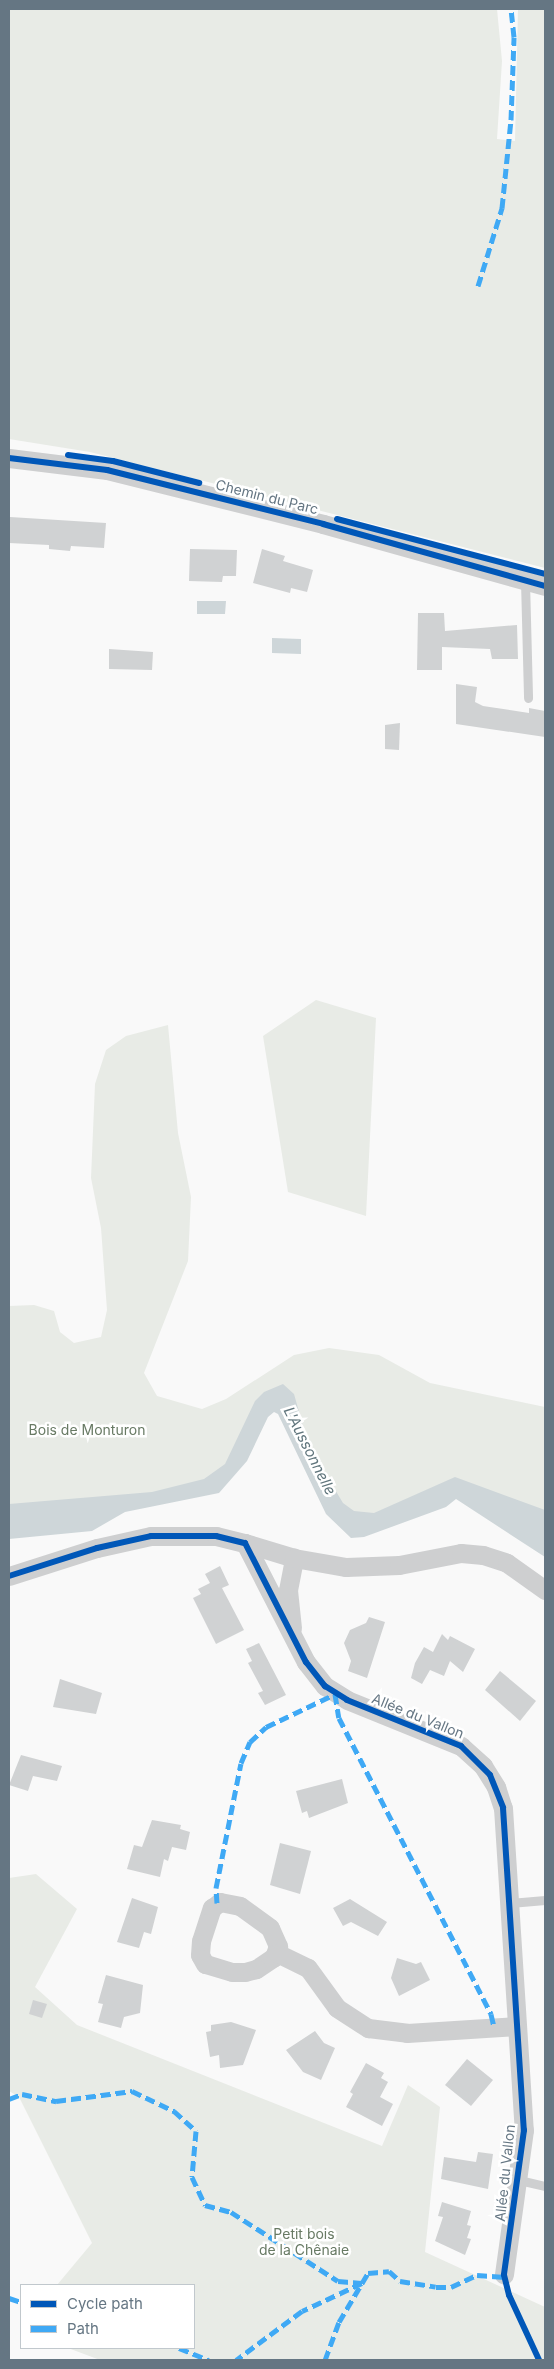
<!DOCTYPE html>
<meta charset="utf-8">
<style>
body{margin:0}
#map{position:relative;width:554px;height:2369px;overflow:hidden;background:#f9f9f9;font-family:Inter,sans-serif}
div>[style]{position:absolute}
.green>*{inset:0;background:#e8ebe6}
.water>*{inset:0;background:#ced6d9}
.building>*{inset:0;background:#d0d2d3}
.lane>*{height:9px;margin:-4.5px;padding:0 4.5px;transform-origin:4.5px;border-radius:4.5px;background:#cecfd0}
.street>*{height:19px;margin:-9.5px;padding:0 9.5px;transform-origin:9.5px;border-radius:9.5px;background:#cecfd0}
.quiet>*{height:5px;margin-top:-2.5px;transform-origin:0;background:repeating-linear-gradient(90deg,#3fa9f5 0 10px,transparent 0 15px)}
.cycleway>*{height:6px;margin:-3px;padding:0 3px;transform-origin:3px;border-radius:3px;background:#0057b8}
span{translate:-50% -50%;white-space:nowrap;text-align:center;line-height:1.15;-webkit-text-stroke:5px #fff;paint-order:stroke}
.street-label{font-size:14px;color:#657683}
.park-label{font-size:14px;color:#687a64}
.water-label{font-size:15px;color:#60757c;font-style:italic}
.frame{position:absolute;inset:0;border:10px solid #657683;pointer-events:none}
.legend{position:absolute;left:20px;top:2284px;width:175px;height:65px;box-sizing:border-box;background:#fff;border:1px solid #c1c8cd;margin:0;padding:6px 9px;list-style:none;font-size:15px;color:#657683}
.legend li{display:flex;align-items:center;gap:10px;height:25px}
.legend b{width:25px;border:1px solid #c1c8cd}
</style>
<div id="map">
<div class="green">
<i style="clip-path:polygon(9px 9px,497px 9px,502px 61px,497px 139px,515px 141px,518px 9px,545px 9px,545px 568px,90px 452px,9px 439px)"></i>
<i style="clip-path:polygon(316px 1000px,376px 1018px,366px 1216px,288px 1192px,263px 1036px)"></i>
<i style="clip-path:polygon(168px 1025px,178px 1133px,191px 1197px,188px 1261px,144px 1373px,157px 1396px,202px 1409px,226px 1399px,294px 1355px,329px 1348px,379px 1355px,430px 1383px,545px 1407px,545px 1529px,446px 1492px,351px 1532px,280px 1393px,220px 1488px,9px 1519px,9px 1306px,34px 1305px,54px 1311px,60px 1332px,74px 1343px,101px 1337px,107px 1310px,101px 1228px,91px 1178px,95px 1084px,106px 1050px,126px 1036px)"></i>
<i style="clip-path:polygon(36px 1874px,77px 1909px,35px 1987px,77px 2025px,382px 2146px,408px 2085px,440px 2107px,425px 2252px,545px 2307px,545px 2360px,100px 2360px,68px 2348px,194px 2348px,194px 2285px,57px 2285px,92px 2243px,19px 2097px,9px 2091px,9px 1878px)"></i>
</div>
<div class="water">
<i style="clip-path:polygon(197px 601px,226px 601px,225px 614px,197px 614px)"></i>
<i style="clip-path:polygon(272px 638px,301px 639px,301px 654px,272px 653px)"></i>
<i style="clip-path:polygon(283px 1384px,294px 1394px,305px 1433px,322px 1468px,343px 1503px,354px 1511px,374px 1513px,455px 1477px,545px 1510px,545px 1557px,456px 1499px,446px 1507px,364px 1537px,351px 1538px,326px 1514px,278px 1414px,274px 1412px,268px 1417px,247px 1461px,219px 1493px,125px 1512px,92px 1531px,9px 1539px,9px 1504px,152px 1492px,204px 1479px,225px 1464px,255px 1401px,264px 1392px)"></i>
</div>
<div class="building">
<i style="clip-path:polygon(10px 517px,106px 523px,104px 548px,71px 546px,70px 551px,49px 549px,49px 545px,9px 543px)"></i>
<i style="clip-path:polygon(190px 549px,237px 550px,236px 576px,223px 576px,222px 582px,189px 581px)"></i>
<i style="clip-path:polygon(262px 549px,285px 556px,283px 561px,313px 570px,307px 592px,291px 588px,290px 593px,253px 583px)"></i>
<i style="clip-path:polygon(418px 613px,444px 613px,445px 631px,517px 625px,518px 659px,492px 659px,490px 649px,442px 647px,442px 670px,417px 670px)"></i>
<i style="clip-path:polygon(109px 649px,153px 652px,152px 670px,109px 669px)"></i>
<i style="clip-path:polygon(456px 684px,477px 687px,475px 702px,483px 706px,529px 713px,529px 708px,545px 711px,545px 737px,456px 724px)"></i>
<i style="clip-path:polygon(400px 723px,399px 750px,385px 749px,385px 725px)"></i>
<i style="clip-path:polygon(220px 1566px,229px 1585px,222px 1588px,244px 1630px,216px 1644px,193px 1598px,201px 1594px,198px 1589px,210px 1583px,205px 1574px)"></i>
<i style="clip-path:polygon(369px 1617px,385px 1622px,367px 1678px,348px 1671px,351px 1661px,344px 1643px,350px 1630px,366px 1623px)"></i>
<i style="clip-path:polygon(442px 1634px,448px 1640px,450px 1636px,475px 1649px,463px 1672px,450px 1661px,444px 1676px,430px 1670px,422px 1684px,411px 1678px,415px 1663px,424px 1647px,433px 1652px)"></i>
<i style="clip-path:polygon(259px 1643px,286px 1695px,265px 1705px,258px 1693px,263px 1691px,248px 1663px,252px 1661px,246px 1649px)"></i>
<i style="clip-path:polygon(500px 1671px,536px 1701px,520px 1721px,485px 1690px)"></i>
<i style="clip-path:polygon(60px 1679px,102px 1693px,96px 1714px,53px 1707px)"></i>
<i style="clip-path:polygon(21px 1755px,62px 1766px,57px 1781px,33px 1776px,28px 1791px,9px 1785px)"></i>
<i style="clip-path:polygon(342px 1779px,348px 1803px,309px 1818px,307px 1811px,302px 1813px,296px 1791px)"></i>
<i style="clip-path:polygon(152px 1820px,181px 1825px,180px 1829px,190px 1832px,186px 1850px,172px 1847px,168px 1861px,164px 1859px,160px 1877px,127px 1869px,134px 1845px,142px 1847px)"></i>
<i style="clip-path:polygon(280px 1843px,311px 1851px,300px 1894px,270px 1885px)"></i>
<i style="clip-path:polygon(132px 1898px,158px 1907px,151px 1934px,144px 1932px,139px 1948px,117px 1942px)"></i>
<i style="clip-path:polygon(350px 1899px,387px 1922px,378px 1936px,351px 1922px,343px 1926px,333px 1908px)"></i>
<i style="clip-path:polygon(397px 1958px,416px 1964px,421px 1962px,430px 1980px,399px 1996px,391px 1978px)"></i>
<i style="clip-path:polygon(106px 1975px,143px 1985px,140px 2013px,124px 2017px,121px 2028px,98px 2022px,103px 2004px,98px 2003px)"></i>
<i style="clip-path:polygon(33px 2000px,47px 2004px,42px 2018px,29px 2014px)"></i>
<i style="clip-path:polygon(231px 2022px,256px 2030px,243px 2065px,220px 2068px,219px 2055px,210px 2057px,206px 2032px,211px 2031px,211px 2025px)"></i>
<i style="clip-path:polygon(315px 2031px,324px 2043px,335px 2048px,321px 2080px,303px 2072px,286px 2050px)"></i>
<i style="clip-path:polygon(467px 2059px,493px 2080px,471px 2106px,445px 2085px)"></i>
<i style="clip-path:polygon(366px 2063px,384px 2073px,381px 2078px,388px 2082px,380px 2097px,393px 2104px,382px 2126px,346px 2107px,353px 2094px,350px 2092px)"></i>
<i style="clip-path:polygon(478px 2152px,493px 2154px,488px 2189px,441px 2179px,444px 2157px,476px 2162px)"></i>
<i style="clip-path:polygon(442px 2202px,471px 2211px,467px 2225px,471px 2226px,467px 2238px,471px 2239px,465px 2255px,435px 2241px,443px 2217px,438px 2216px)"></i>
</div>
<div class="lane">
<i style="left:525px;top:581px;width:117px;rotate:88.5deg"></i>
<i style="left:510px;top:1903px;width:35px;rotate:-5deg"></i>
<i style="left:519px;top:2180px;width:27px;rotate:13deg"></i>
</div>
<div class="street">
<i style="left:9px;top:458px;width:99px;rotate:7deg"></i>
<i style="left:107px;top:470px;width:223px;rotate:14deg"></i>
<i style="left:323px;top:524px;width:230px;rotate:15.6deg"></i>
<i style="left:245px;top:1543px;width:51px;rotate:17deg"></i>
<i style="left:9px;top:1576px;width:92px;rotate:-17.7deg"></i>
<i style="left:97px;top:1548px;width:55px;rotate:-12.5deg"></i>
<i style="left:151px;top:1536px;width:65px"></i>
<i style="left:216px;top:1536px;width:30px;rotate:14deg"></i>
<i style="left:245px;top:1543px;width:134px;rotate:62.9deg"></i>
<i style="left:306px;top:1662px;width:31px;rotate:52deg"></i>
<i style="left:325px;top:1686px;width:26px;rotate:32deg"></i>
<i style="left:347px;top:1700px;width:123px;rotate:22deg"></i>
<i style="left:461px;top:1746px;width:30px;rotate:42deg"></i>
<i style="left:483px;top:1766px;width:25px;rotate:58deg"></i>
<i style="left:496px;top:1787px;width:22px;rotate:72deg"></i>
<i style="left:503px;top:1808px;width:323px;rotate:86.3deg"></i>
<i style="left:524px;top:2130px;width:146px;rotate:97.9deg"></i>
<i style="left:292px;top:1628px;width:38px;rotate:-96deg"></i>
<i style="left:288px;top:1590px;width:33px;rotate:-79deg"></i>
<i style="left:294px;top:1558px;width:53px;rotate:9.8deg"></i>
<i style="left:346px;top:1567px;width:53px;rotate:-2.2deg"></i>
<i style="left:399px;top:1565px;width:63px;rotate:-11deg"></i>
<i style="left:461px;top:1553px;width:22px;rotate:5deg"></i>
<i style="left:483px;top:1555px;width:25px;rotate:18deg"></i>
<i style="left:507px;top:1563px;width:47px;rotate:35.4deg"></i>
<i style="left:220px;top:1902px;width:20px;rotate:11deg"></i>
<i style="left:240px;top:1906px;width:37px;rotate:36deg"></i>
<i style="left:270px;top:1928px;width:20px;rotate:66deg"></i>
<i style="left:278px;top:1946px;width:12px;rotate:110deg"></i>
<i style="left:274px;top:1957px;width:22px;rotate:146deg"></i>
<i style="left:256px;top:1969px;width:11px;rotate:165deg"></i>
<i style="left:245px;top:1972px;width:13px;rotate:180deg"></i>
<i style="left:232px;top:1972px;width:28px;rotate:-163deg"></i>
<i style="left:205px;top:1964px;width:10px;rotate:-119deg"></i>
<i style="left:200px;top:1955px;width:14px;rotate:-86deg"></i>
<i style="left:201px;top:1941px;width:35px;rotate:-72deg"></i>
<i style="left:212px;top:1908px;width:10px;rotate:-37deg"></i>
<i style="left:277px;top:1953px;width:34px;rotate:26deg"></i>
<i style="left:308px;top:1968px;width:49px;rotate:54.1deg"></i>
<i style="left:337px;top:2008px;width:37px;rotate:33deg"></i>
<i style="left:368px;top:2028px;width:39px;rotate:7deg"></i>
<i style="left:407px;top:2033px;width:110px;rotate:-3.6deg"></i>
</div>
<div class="quiet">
<i style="left:478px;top:286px;width:82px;rotate:-72.9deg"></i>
<i style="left:502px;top:208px;width:88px;rotate:-84.2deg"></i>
<i style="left:511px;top:120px;width:83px;rotate:-87.9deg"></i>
<i style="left:514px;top:37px;width:28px;rotate:-96deg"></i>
<i style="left:217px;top:1903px;width:15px;rotate:-94deg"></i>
<i style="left:216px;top:1888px;width:127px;rotate:-78.7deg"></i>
<i style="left:241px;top:1763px;width:23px;rotate:-67deg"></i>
<i style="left:250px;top:1742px;width:22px;rotate:-43deg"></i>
<i style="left:266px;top:1727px;width:76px;rotate:-25.6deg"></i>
<i style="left:335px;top:1694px;width:24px;rotate:81deg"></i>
<i style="left:339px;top:1718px;width:333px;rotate:62.8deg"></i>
<i style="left:491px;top:2014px;width:13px;rotate:77deg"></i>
<i style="left:9px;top:2099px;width:14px;rotate:-21deg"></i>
<i style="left:22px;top:2094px;width:35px;rotate:12deg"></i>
<i style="left:56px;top:2101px;width:77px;rotate:-7.5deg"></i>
<i style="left:132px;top:2091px;width:47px;rotate:25.5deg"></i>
<i style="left:174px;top:2111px;width:30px;rotate:42deg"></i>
<i style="left:196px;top:2131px;width:46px;rotate:95deg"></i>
<i style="left:192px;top:2177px;width:31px;rotate:65deg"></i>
<i style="left:205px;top:2205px;width:27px;rotate:15deg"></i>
<i style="left:231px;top:2212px;width:127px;rotate:32.8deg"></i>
<i style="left:338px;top:2281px;width:24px;rotate:5deg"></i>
<i style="left:362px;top:2283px;width:66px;rotate:155deg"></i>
<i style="left:302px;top:2311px;width:82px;rotate:143.4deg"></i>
<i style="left:9px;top:2298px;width:13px;rotate:18deg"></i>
<i style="left:179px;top:2348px;width:32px;rotate:22deg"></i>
<i style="left:325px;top:2360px;width:40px;rotate:-69.8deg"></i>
<i style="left:339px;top:2322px;width:57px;rotate:-59.4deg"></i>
<i style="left:368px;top:2273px;width:21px;rotate:-5deg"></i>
<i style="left:389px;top:2271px;width:15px;rotate:42deg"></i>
<i style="left:400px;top:2281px;width:36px;rotate:9deg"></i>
<i style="left:436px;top:2287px;width:15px"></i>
<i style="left:451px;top:2287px;width:29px;rotate:-25deg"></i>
<i style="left:477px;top:2275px;width:28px;rotate:4deg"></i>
</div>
<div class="cycleway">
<i style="left:68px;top:455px;width:45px;rotate:7.6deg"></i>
<i style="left:113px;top:461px;width:89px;rotate:14.3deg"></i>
<i style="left:9px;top:458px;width:99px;rotate:7deg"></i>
<i style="left:107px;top:470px;width:223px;rotate:14deg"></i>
<i style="left:323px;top:524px;width:230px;rotate:15.6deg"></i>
<i style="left:337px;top:519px;width:215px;rotate:14.8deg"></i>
<i style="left:9px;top:1576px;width:92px;rotate:-17.7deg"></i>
<i style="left:97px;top:1548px;width:55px;rotate:-12.5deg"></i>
<i style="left:151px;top:1536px;width:65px"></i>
<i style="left:216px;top:1536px;width:30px;rotate:14deg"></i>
<i style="left:245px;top:1543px;width:134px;rotate:62.9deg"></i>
<i style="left:306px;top:1662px;width:31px;rotate:52deg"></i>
<i style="left:325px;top:1686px;width:26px;rotate:32deg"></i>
<i style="left:347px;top:1700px;width:123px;rotate:22deg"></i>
<i style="left:461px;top:1746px;width:41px;rotate:45deg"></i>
<i style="left:490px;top:1775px;width:35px;rotate:68deg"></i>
<i style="left:503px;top:1808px;width:323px;rotate:86.3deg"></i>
<i style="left:524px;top:2130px;width:146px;rotate:97.9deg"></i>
<i style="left:504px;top:2275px;width:21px;rotate:76deg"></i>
<i style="left:509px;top:2295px;width:72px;rotate:65.2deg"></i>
</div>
<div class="street-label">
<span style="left:267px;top:497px;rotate:14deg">Chemin du Parc</span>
<span style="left:418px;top:1716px;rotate:22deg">Allée du Vallon</span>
<span style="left:505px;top:2173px;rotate:-84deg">Allée du Vallon</span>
</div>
<div class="park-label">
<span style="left:87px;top:1430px">Bois de Monturon</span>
<span style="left:304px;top:2242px">Petit bois<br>de la Chênaie</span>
</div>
<div class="water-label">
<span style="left:310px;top:1451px;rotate:63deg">L'Aussonnelle</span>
</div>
<div class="frame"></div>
<ul class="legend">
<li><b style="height:6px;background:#0057b8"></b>Cycle path</li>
<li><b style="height:6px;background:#3fa9f5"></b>Path</li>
</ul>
</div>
